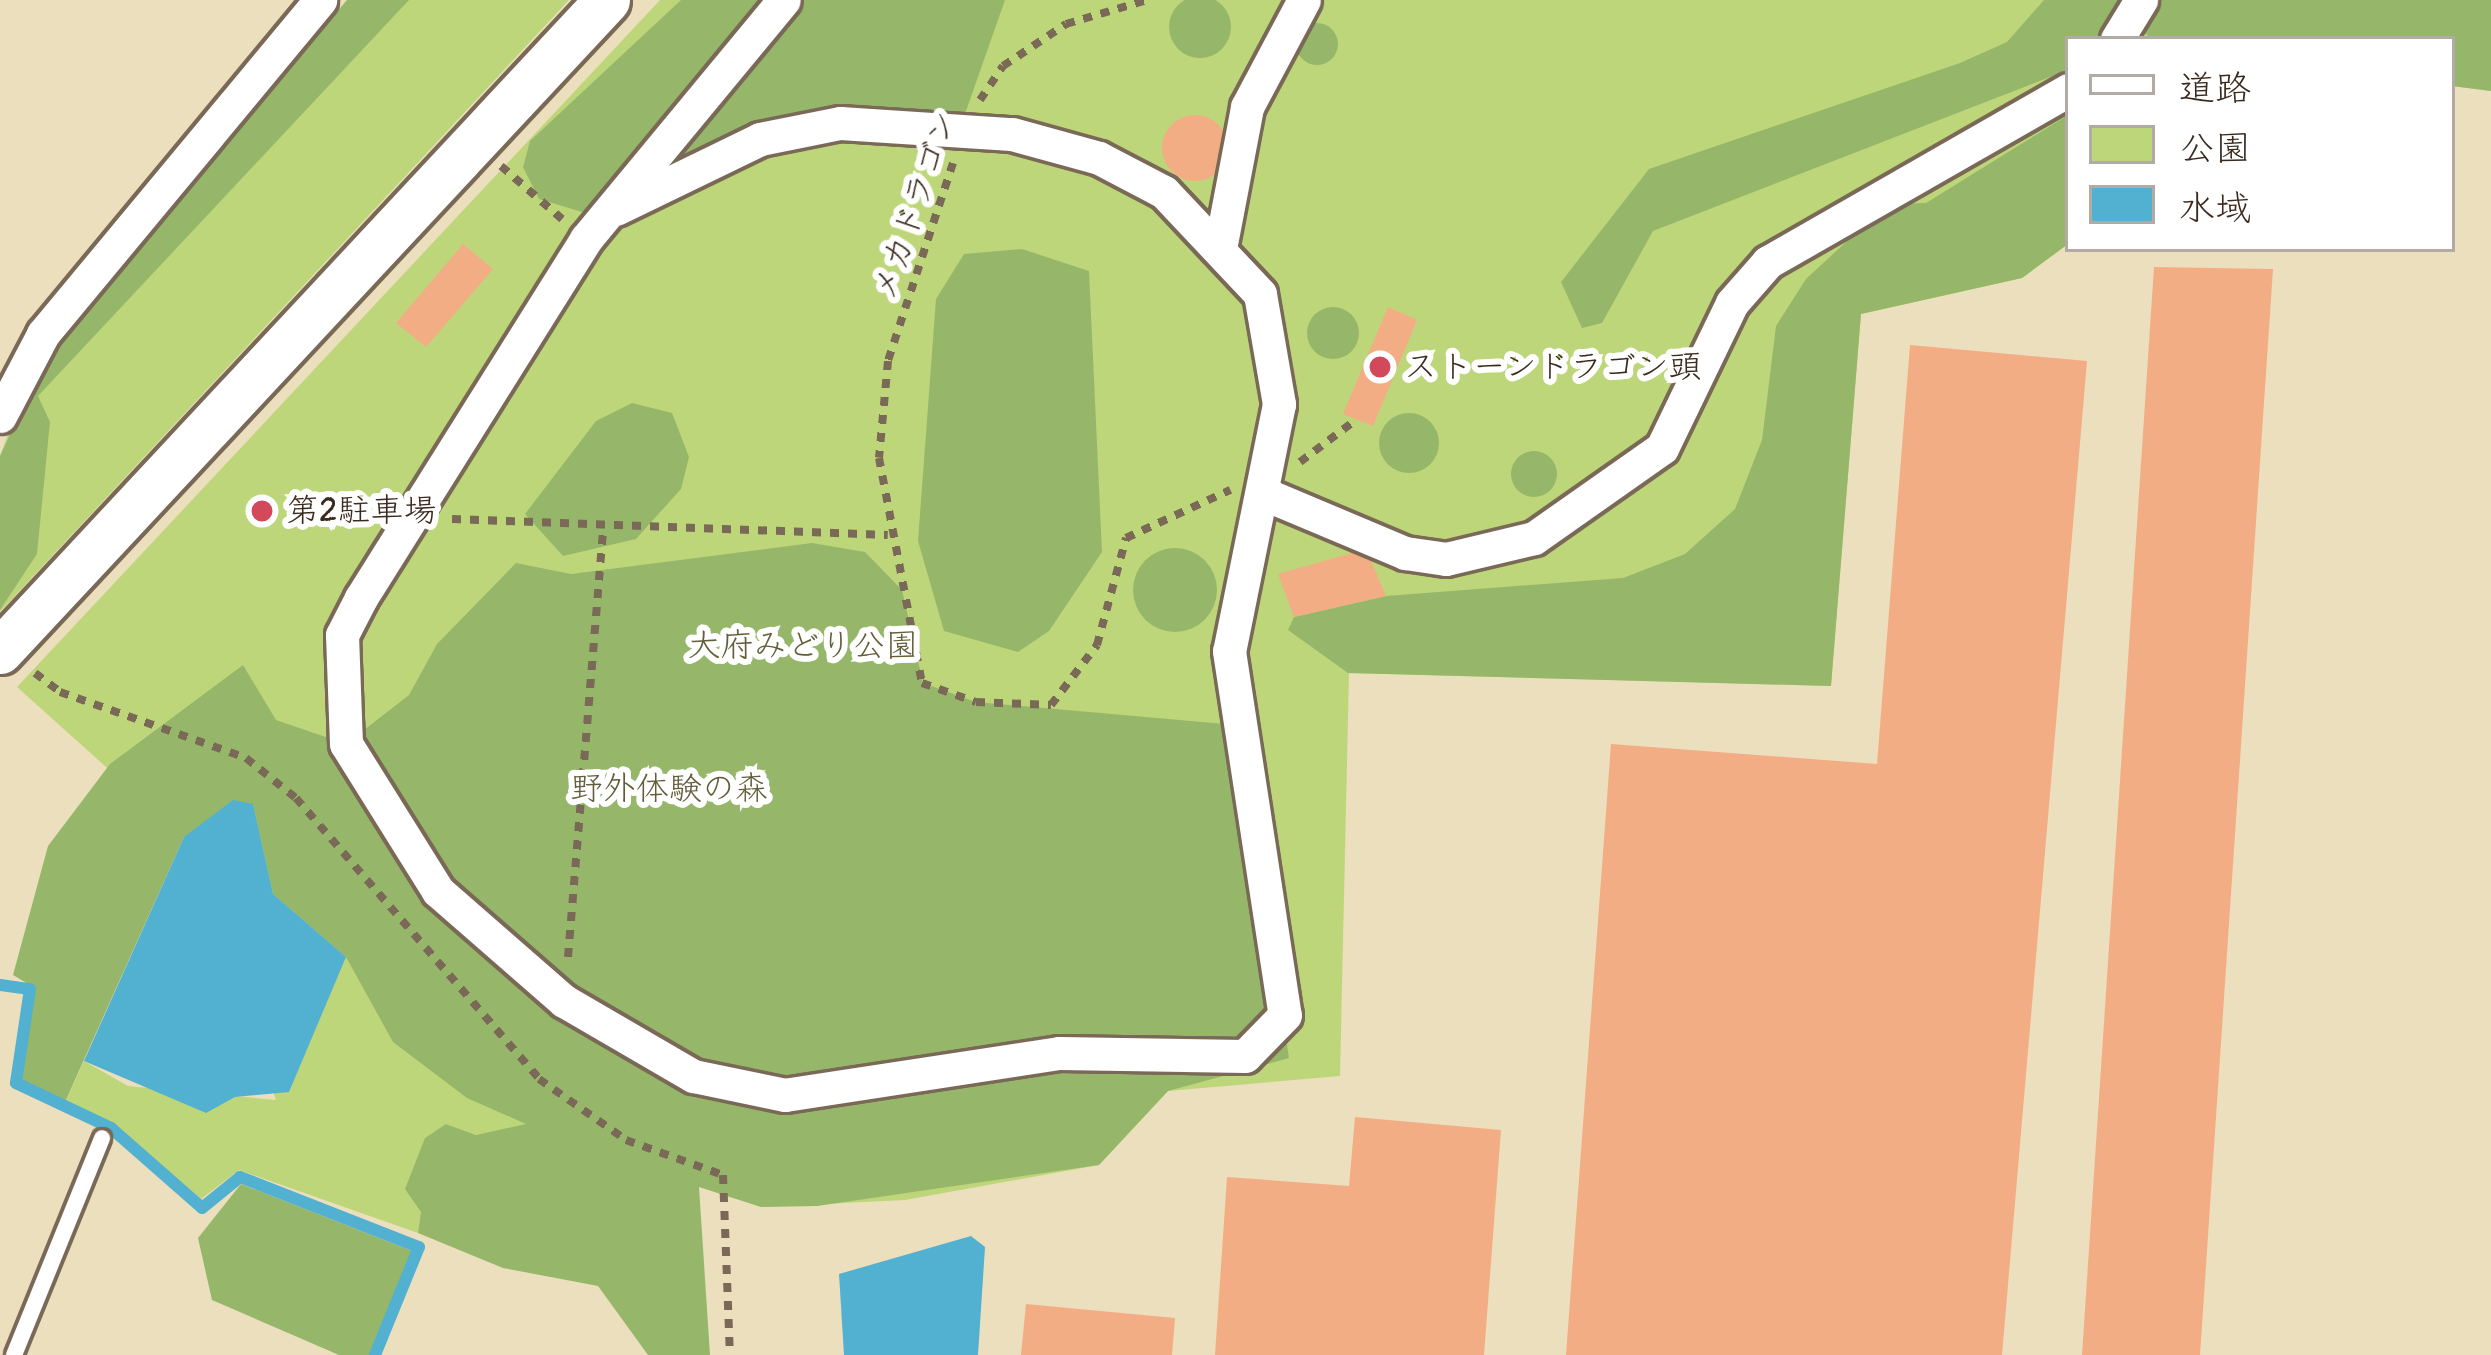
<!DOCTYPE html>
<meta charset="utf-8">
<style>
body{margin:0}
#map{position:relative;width:2491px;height:1355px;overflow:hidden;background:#ebdfbd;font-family:Pangolin,"Klee One",sans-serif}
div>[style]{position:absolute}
.green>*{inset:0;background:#bed67a}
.forest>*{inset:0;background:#96b76a}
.round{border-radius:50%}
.water>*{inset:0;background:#52b0d0}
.stream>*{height:12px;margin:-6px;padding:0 6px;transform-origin:6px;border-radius:6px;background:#52b0d0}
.building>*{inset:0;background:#f3ad84}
.path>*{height:8px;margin-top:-4px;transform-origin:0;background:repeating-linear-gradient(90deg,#796956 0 9px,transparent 0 18px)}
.roads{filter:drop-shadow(3px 0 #796956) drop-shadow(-3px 0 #796956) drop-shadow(0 3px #796956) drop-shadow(0 -3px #796956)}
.lane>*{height:16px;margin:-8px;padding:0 8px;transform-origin:8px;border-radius:8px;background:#fff}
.street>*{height:33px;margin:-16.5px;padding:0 16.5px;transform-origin:16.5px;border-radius:16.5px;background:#fff}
.secondary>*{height:45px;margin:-22.5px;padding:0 22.5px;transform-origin:22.5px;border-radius:22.5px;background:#fff}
.dots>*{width:33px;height:33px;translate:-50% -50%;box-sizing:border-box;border:6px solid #fff;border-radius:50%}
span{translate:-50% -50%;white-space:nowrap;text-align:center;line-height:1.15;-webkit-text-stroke:12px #fff;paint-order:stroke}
.street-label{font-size:33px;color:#3b2a1e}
.poi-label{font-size:33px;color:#3b2a1e}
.left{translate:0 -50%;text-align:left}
.park-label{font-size:33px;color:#625e3a}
.legend{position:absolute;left:2065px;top:36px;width:390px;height:216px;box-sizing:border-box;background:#fff;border:3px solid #b1aaa5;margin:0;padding:15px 21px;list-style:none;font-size:36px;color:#3b2a1e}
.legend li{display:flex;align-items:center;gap:24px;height:60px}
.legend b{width:60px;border:3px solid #b1aaa5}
</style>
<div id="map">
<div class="green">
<i style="clip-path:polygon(347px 0,569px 0,0 612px,0 456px,16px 413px)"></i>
<i style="clip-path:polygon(660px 0,2491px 0,2491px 91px,2452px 86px,2452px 39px,2068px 39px,2068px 244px,2022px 278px,1861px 314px,1831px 686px,1349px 673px,1340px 1076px,1168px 1091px,1099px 1165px,905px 1200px,761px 1207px,529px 1125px,476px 1135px,446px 1124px,418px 1233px,239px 1170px,201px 1199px,114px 1124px,65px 1102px,84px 1061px,128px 1086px,276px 1100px,184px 837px,17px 687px)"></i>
</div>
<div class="forest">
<i class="round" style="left:1169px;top:-4px;width:62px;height:62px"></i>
<i style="clip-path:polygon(347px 0,409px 0,38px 396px,50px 422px,37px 554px,0 610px,0 456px,53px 342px)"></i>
<i style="clip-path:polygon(681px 0,770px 0,608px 193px,582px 212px,539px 199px,523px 167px,530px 141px)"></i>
<i style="clip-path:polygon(784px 0,1005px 0,959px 131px,841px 123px,616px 209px)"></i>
<i style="clip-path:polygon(2044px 0,2491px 0,2491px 91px,2452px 86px,2452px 39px,2151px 39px,2131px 19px,2117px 39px,2068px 39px,2068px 70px,1653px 231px,1602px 323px,1582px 328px,1561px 282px,1649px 169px,1960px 63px,2007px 42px)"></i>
<i class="round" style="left:1296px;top:23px;width:42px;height:42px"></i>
<i style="clip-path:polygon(2068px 115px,2068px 244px,2022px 278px,1861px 314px,1831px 686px,1348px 673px,1288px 630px,1294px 617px,1386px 596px,1623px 578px,1685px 554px,1735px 509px,1762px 440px,1776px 326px,1806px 279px,1887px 204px,1926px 203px)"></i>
<i style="clip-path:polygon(1022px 249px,1089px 271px,1102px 552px,1049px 631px,1018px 652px,944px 631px,918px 541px,936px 299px,964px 254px)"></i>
<i class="round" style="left:1307px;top:307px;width:52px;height:52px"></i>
<i style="clip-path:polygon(632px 403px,672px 413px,689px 457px,681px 489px,636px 539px,563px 556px,525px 514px,596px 421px)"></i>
<i class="round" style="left:1379px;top:413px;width:60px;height:60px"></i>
<i class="round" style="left:1511px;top:451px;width:46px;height:46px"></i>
<i style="clip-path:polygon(812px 543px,865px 552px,902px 590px,923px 683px,976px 702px,1236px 725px,1289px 1058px,1168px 1091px,1099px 1165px,817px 1206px,761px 1207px,699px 1187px,710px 1355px,648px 1355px,598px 1286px,503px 1268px,418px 1233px,421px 1212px,405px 1189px,425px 1138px,446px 1124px,476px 1135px,526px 1124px,467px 1098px,393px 1042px,346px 957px,273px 894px,253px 804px,184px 837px,65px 1102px,20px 1080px,35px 988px,13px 975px,48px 846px,110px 764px,243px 665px,276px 720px,346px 744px,409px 695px,437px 644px,516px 563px,571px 574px)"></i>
<i class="round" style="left:1133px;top:548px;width:84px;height:84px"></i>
<i style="clip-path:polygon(241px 1184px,412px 1251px,369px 1355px,339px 1355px,212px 1300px,198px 1238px)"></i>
</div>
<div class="water">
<i style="clip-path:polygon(233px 800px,253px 804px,273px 894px,346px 957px,289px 1092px,235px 1097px,206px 1113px,84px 1061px,184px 837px)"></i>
<i style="clip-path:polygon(971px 1236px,985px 1247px,978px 1355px,844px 1355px,839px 1274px)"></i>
</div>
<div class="stream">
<i style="left:0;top:985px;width:30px;rotate:8deg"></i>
<i style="left:30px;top:989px;width:95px;rotate:98.5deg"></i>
<i style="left:16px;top:1083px;width:105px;rotate:25.3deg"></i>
<i style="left:111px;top:1128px;width:121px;rotate:41.3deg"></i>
<i style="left:202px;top:1208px;width:49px;rotate:-39.2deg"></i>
<i style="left:240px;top:1177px;width:192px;rotate:21.4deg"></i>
<i style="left:419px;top:1247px;width:117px;rotate:112.2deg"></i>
</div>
<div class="building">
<i class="round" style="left:1162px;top:115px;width:66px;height:66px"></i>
<i style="clip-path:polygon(463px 244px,493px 269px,426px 347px,396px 323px)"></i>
<i style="clip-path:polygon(2154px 267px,2273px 269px,2200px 1355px,2082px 1355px)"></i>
<i style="clip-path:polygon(1388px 307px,1417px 320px,1373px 426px,1343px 414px)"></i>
<i style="clip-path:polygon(1910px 345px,2087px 361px,2002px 1355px,1566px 1355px,1611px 744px,1877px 764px)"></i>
<i style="clip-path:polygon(1366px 549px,1386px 596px,1294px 617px,1278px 574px)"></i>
<i style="clip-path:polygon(1355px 1117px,1501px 1130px,1484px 1355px,1215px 1355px,1227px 1177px,1349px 1186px)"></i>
<i style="clip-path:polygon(1026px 1304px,1175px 1318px,1172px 1355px,1021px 1355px)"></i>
</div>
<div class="path">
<i style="left:980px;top:100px;width:41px;rotate:-55.9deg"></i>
<i style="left:1003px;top:66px;width:76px;rotate:-33.7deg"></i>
<i style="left:1066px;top:24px;width:84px;rotate:-16.5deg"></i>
<i style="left:953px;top:163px;width:208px;rotate:108.2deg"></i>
<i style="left:888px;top:361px;width:97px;rotate:95.3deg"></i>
<i style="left:879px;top:458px;width:229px;rotate:79.2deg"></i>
<i style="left:922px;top:683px;width:57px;rotate:19.4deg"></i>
<i style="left:976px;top:702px;width:75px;rotate:2.3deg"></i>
<i style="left:1051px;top:705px;width:76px;rotate:-52.5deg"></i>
<i style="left:1097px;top:645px;width:111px;rotate:-74.8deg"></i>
<i style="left:1126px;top:538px;width:115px;rotate:-24.8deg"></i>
<i style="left:501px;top:166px;width:81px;rotate:41deg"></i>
<i style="left:1300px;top:462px;width:71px;rotate:-37deg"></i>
<i style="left:452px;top:519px;width:436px;rotate:2.1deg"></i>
<i style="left:35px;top:673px;width:31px;rotate:37deg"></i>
<i style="left:60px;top:692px;width:197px;rotate:19.5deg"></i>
<i style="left:246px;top:758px;width:64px;rotate:38.7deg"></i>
<i style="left:296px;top:798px;width:371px;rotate:49.1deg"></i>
<i style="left:539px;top:1079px;width:106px;rotate:35deg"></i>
<i style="left:626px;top:1140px;width:103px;rotate:19.8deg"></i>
<i style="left:723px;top:1175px;width:180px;rotate:87.8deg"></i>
<i style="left:568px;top:957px;width:430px;rotate:-85.3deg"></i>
</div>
<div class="roads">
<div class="lane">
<i style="left:14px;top:1355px;width:234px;rotate:-67.9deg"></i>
</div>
<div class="street">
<i style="left:2117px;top:39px;width:46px;rotate:-58.4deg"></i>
<i style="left:616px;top:209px;width:160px;rotate:-25.9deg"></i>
<i style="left:760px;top:139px;width:82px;rotate:-11.3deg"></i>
<i style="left:840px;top:123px;width:172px;rotate:3.7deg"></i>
<i style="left:1012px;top:134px;width:90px;rotate:15.4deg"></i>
<i style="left:1099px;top:158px;width:73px;rotate:27.6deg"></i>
<i style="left:1164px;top:192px;width:140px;rotate:46.7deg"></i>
<i style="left:1260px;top:294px;width:112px;rotate:80.2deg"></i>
<i style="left:1279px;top:404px;width:252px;rotate:101.4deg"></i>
<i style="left:1229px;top:651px;width:368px;rotate:81.3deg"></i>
<i style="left:1285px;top:1015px;width:57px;rotate:134.3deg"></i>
<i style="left:1245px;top:1056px;width:186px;rotate:-179.1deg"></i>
<i style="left:1059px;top:1053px;width:277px;rotate:171.3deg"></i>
<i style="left:785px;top:1095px;width:94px;rotate:-168.3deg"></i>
<i style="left:693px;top:1076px;width:149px;rotate:-149.8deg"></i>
<i style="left:564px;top:1001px;width:167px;rotate:-138.9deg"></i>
<i style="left:438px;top:891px;width:173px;rotate:-122deg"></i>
<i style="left:346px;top:744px;width:109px;rotate:-92.1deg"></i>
<i style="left:342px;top:635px;width:42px;rotate:-62.8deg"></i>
<i style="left:361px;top:598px;width:424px;rotate:-57.9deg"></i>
<i style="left:586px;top:239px;width:310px;rotate:-50.4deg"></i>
<i style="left:1220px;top:249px;width:145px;rotate:-79.2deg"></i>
<i style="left:1247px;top:107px;width:121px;rotate:-62deg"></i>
<i style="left:0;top:416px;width:93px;rotate:-62.3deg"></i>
<i style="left:43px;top:334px;width:434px;rotate:-50.3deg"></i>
<i style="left:1267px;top:495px;width:150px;rotate:22.8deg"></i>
<i style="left:1405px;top:553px;width:41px;rotate:8.3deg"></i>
<i style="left:1446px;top:559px;width:90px;rotate:-13.4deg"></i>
<i style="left:1534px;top:538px;width:156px;rotate:-35.1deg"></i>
<i style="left:1662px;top:448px;width:161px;rotate:-64.2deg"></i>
<i style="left:1732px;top:303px;width:55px;rotate:-48.7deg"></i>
<i style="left:1768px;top:262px;width:346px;rotate:-29.8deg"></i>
</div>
<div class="secondary">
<i style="left:0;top:651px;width:890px;rotate:-47deg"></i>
</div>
</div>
<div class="dots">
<i style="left:1380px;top:367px;background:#d1495b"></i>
<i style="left:262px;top:511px;background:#d1495b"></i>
</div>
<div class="street-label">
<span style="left:915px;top:206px;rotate:-71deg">メカドラゴン</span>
</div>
<div class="poi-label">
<span class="left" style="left:1404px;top:367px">ストーンドラゴン頭</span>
<span class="left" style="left:286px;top:511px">第2駐車場</span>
</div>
<div class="park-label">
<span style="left:803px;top:646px">大府みどり公園</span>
<span style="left:669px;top:789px">野外体験の森</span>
</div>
<ul class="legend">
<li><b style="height:15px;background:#fff"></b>道路</li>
<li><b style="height:33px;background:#bed67a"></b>公園</li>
<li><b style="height:33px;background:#52b0d0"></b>水域</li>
</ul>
</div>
